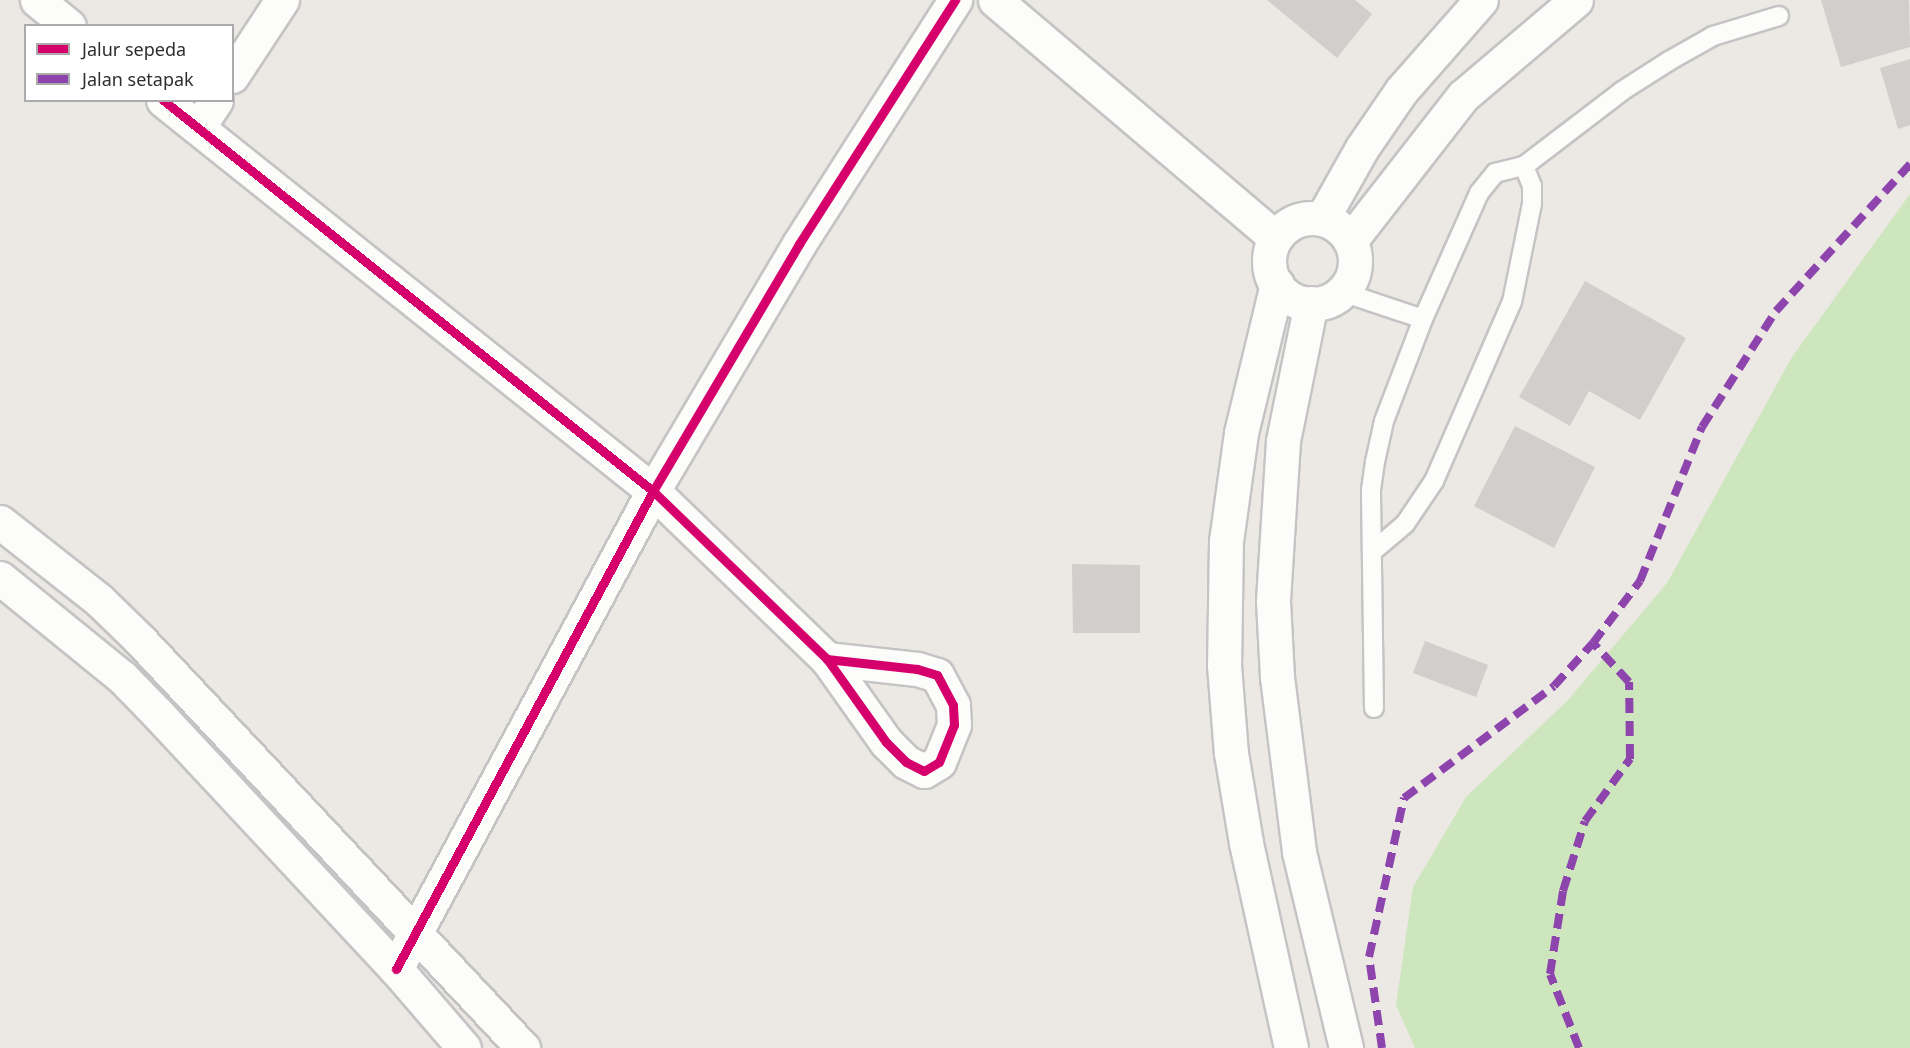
<!DOCTYPE html>
<style>
body{margin:0}
#map{position:relative;width:1910px;height:1048px;overflow:hidden;background:#ece8e4;font-family:"Noto Sans",sans-serif}
div>[style]{position:absolute}
.green>*{inset:0;background:#cee6be}
.building>*{inset:0;background:#d1cecb}
.roads{filter:drop-shadow(2px 0 #c5c4c5) drop-shadow(-2px 0 #c5c4c5) drop-shadow(0 2px #c5c4c5) drop-shadow(0 -2px #c5c4c5)}
.service>*{height:18px;margin:-9px;padding:0 9px;transform-origin:9px;border-radius:9px;background:#fcfcfb}
.minor>*{height:33px;margin:-16.5px;padding:0 16.5px;transform-origin:16.5px;border-radius:16.5px;background:#fcfcfb}
.minor>.ring{margin:-16.5px;padding:0;box-sizing:content-box;background:none;border:33px solid #fcfcfb;border-radius:50%}
.quiet>*{height:8px;margin-top:-4px;transform-origin:0;background:repeating-linear-gradient(90deg,#8e44ad 0 15px,transparent 0 23px)}
.cycleway>*{height:9px;margin:-4.5px;padding:0 4.5px;transform-origin:4.5px;border-radius:4.5px;background:#d6006c}
span{translate:-50% -50%;white-space:nowrap;text-align:center;line-height:1.15;-webkit-text-stroke:4.5px #fff;paint-order:stroke}
.legend{position:absolute;left:24px;top:24px;width:210px;height:78px;box-sizing:border-box;background:#fff;border:2px solid #ababab;margin:0;padding:8px 10px;list-style:none;font-size:18px;color:#2e2e2e}
.legend li{display:flex;align-items:center;gap:12px;height:30px}
.legend b{width:30px;border:2px solid #ababab}
</style>
<div id="map">
<div class="green">
<i style="clip-path:polygon(1910px 194px,1910px 1048px,1415px 1048px,1396px 1005px,1413px 887px,1466px 797px,1568px 700px,1667px 583px,1792px 357px)"></i>
</div>
<div class="building">
<i style="clip-path:polygon(1267px 0,1355px 0,1372px 14px,1337px 58px)"></i>
<i style="clip-path:polygon(1821px 0,1909px 0,1910px 47px,1841px 67px)"></i>
<i style="clip-path:polygon(1910px 59px,1910px 125px,1898px 129px,1880px 68px)"></i>
<i style="clip-path:polygon(1585px 281px,1686px 338px,1640px 420px,1589px 391px,1570px 426px,1519px 397px)"></i>
<i style="clip-path:polygon(1515px 426px,1595px 467px,1554px 548px,1474px 506px)"></i>
<i style="clip-path:polygon(1072px 564px,1140px 565px,1140px 633px,1073px 633px)"></i>
<i style="clip-path:polygon(1425px 641px,1488px 665px,1476px 697px,1413px 673px)"></i>
</div>
<div class="roads">
<div class="service">
<i style="left:1342px;top:292px;width:85px;rotate:18.4deg"></i>
<i style="left:1372px;top:552px;width:43px;rotate:-40.3deg"></i>
<i style="left:1405px;top:524px;width:52px;rotate:-56deg"></i>
<i style="left:1434px;top:481px;width:195px;rotate:-66.5deg"></i>
<i style="left:1512px;top:302px;width:100px;rotate:-78.5deg"></i>
<i style="left:1532px;top:204px;width:18px;rotate:-90deg"></i>
<i style="left:1532px;top:186px;width:22px;rotate:-112deg"></i>
<i style="left:1374px;top:708px;width:218px;rotate:-90.8deg"></i>
<i style="left:1371px;top:490px;width:28px;rotate:-82deg"></i>
<i style="left:1375px;top:462px;width:42px;rotate:-77.6deg"></i>
<i style="left:1384px;top:421px;width:109px;rotate:-69.1deg"></i>
<i style="left:1423px;top:319px;width:138px;rotate:-66deg"></i>
<i style="left:1479px;top:193px;width:26px;rotate:-51deg"></i>
<i style="left:1495px;top:173px;width:30px;rotate:-14deg"></i>
<i style="left:1524px;top:166px;width:123px;rotate:-37.4deg"></i>
<i style="left:1622px;top:91px;width:56px;rotate:-32.6deg"></i>
<i style="left:1669px;top:61px;width:51px;rotate:-29.6deg"></i>
<i style="left:1713px;top:36px;width:69px;rotate:-16.9deg"></i>
</div>
<div class="minor">
<i style="left:37px;top:0;width:41px;rotate:39.1deg"></i>
<i style="left:995px;top:0;width:368px;rotate:40.3deg"></i>
<i style="left:232px;top:76px;width:91px;rotate:-56.7deg"></i>
<i style="left:163px;top:100px;width:627px;rotate:38.59deg"></i>
<i style="left:653px;top:491px;width:242px;rotate:44deg"></i>
<i style="left:827px;top:659px;width:102px;rotate:54.6deg"></i>
<i style="left:886px;top:742px;width:28px;rotate:45deg"></i>
<i style="left:906px;top:762px;width:20px;rotate:27deg"></i>
<i style="left:924px;top:771px;width:17px;rotate:-31deg"></i>
<i style="left:939px;top:762px;width:40px;rotate:-68deg"></i>
<i style="left:954px;top:725px;width:20px;rotate:-93deg"></i>
<i style="left:953px;top:705px;width:34px;rotate:-118deg"></i>
<i style="left:937px;top:675px;width:21px;rotate:-163deg"></i>
<i style="left:917px;top:669px;width:91px;rotate:-173.7deg"></i>
<i style="left:198px;top:128px;width:33px;rotate:-57deg"></i>
<i class="ring" style="left:1269px;top:218px;width:53px;height:53px"></i>
<i style="left:1322px;top:219px;width:81px;rotate:-60.6deg"></i>
<i style="left:1362px;top:148px;width:69px;rotate:-55.6deg"></i>
<i style="left:1401px;top:91px;width:121px;rotate:-48.7deg"></i>
<i style="left:1350px;top:241px;width:184px;rotate:-52.1deg"></i>
<i style="left:1463px;top:96px;width:148px;rotate:-40.3deg"></i>
<i style="left:1277px;top:284px;width:153px;rotate:103.6deg"></i>
<i style="left:1241px;top:433px;width:109px;rotate:97.9deg"></i>
<i style="left:1226px;top:541px;width:124px;rotate:90.9deg"></i>
<i style="left:1224px;top:665px;width:88px;rotate:85.5deg"></i>
<i style="left:1231px;top:753px;width:91px;rotate:80.5deg"></i>
<i style="left:1246px;top:843px;width:210px;rotate:77.6deg"></i>
<i style="left:1311px;top:303px;width:141px;rotate:101.5deg"></i>
<i style="left:1283px;top:441px;width:160px;rotate:93.6deg"></i>
<i style="left:1273px;top:601px;width:76px;rotate:87deg"></i>
<i style="left:1277px;top:677px;width:176px;rotate:82.8deg"></i>
<i style="left:1299px;top:852px;width:202px;rotate:76.5deg"></i>
<i style="left:0;top:522px;width:126px;rotate:38.2deg"></i>
<i style="left:99px;top:600px;width:57px;rotate:44.3deg"></i>
<i style="left:140px;top:640px;width:560px;rotate:46.81deg"></i>
<i style="left:0;top:578px;width:157px;rotate:39.1deg"></i>
<i style="left:122px;top:677px;width:52px;rotate:45.8deg"></i>
<i style="left:158px;top:714px;width:349px;rotate:47deg"></i>
<i style="left:396px;top:969px;width:104px;rotate:49.3deg"></i>
<i style="left:396px;top:969px;width:543px;rotate:-61.73deg"></i>
<i style="left:653px;top:491px;width:287px;rotate:-59.4deg"></i>
<i style="left:799px;top:244px;width:290px;rotate:-57.4deg"></i>
</div>
</div>
<div class="quiet">
<i style="left:1382px;top:1048px;width:92px;rotate:-98.1deg"></i>
<i style="left:1369px;top:957px;width:163px;rotate:-77.6deg"></i>
<i style="left:1404px;top:798px;width:187px;rotate:-36.7deg"></i>
<i style="left:1554px;top:686px;width:58px;rotate:-47.8deg"></i>
<i style="left:1593px;top:643px;width:78px;rotate:-52.8deg"></i>
<i style="left:1640px;top:581px;width:166px;rotate:-68.1deg"></i>
<i style="left:1702px;top:427px;width:138px;rotate:-57.5deg"></i>
<i style="left:1776px;top:311px;width:199px;rotate:-47.6deg"></i>
<i style="left:1579px;top:1048px;width:79px;rotate:-111.4deg"></i>
<i style="left:1550px;top:974px;width:84px;rotate:-81.1deg"></i>
<i style="left:1563px;top:891px;width:73px;rotate:-72.6deg"></i>
<i style="left:1585px;top:821px;width:77px;rotate:-54deg"></i>
<i style="left:1630px;top:759px;width:77px;rotate:-90.7deg"></i>
<i style="left:1629px;top:682px;width:53px;rotate:-132.7deg"></i>
</div>
<div class="cycleway">
<i style="left:163px;top:100px;width:627px;rotate:38.59deg"></i>
<i style="left:653px;top:491px;width:242px;rotate:44deg"></i>
<i style="left:827px;top:659px;width:102px;rotate:54.6deg"></i>
<i style="left:886px;top:742px;width:28px;rotate:45deg"></i>
<i style="left:906px;top:762px;width:20px;rotate:27deg"></i>
<i style="left:924px;top:771px;width:17px;rotate:-31deg"></i>
<i style="left:939px;top:762px;width:40px;rotate:-68deg"></i>
<i style="left:954px;top:725px;width:20px;rotate:-93deg"></i>
<i style="left:953px;top:705px;width:34px;rotate:-118deg"></i>
<i style="left:937px;top:675px;width:21px;rotate:-163deg"></i>
<i style="left:917px;top:669px;width:91px;rotate:-173.7deg"></i>
<i style="left:396px;top:969px;width:543px;rotate:-61.73deg"></i>
<i style="left:653px;top:491px;width:287px;rotate:-59.4deg"></i>
<i style="left:799px;top:244px;width:290px;rotate:-57.4deg"></i>
</div>
<ul class="legend">
<li><b style="height:8px;background:#d6006c"></b>Jalur sepeda</li>
<li><b style="height:8px;background:#8e44ad"></b>Jalan setapak</li>
</ul>
</div>
